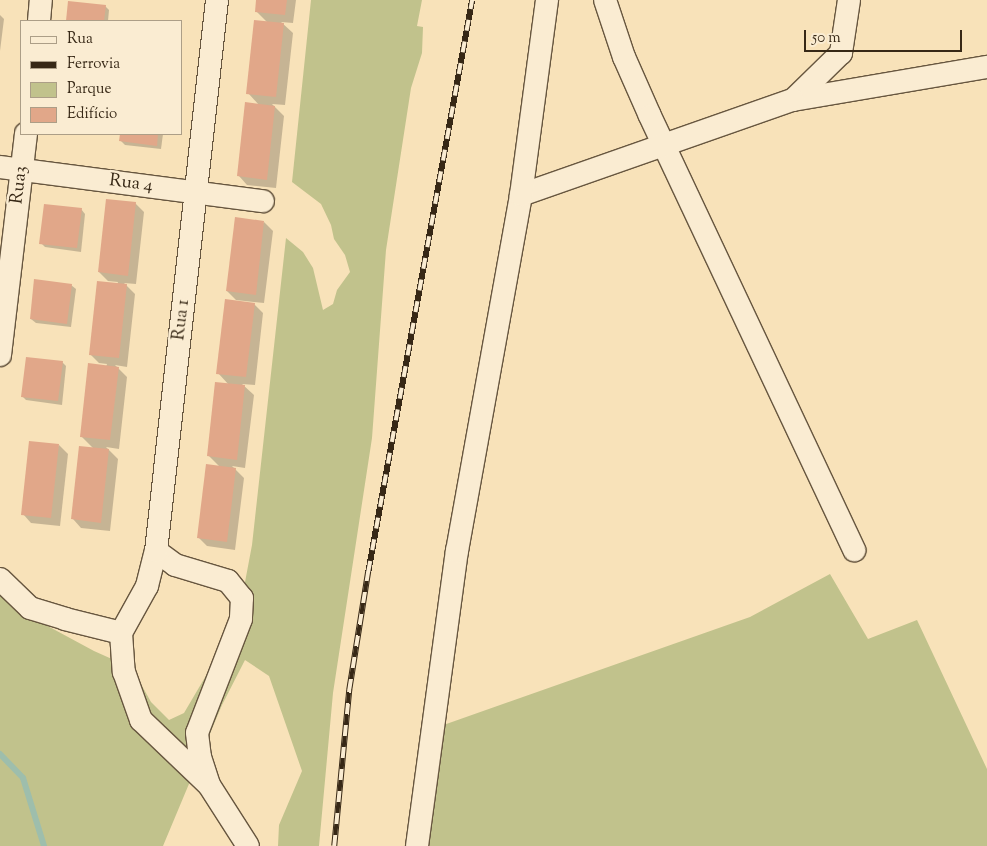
<!DOCTYPE html>
<meta charset="utf-8">
<style>
body{margin:0}
#map{position:relative;width:987px;height:846px;overflow:hidden;background:#f8e2b9;font-family:"Sorts Mill Goudy",serif}
div>[style]{position:absolute}
.green>*{inset:0;background:#c1c28c}
.shadow>*{inset:0;background:#0003}
.stream>*{height:6px;margin:-3px;padding:0 3px;transform-origin:3px;border-radius:3px;background:#9ebeac}
.building>*{inset:0;background:#e1a789}
.roads{filter:drop-shadow(1px 0 #67563f) drop-shadow(-1px 0 #67563f) drop-shadow(0 1px #67563f) drop-shadow(0 -1px #67563f)}
.minor>*{height:22px;margin:-11px;padding:0 11px;transform-origin:11px;border-radius:11px;background:#faecd2}
.rail>*{height:5.5px;margin-top:-2.75px;transform-origin:0;background:repeating-linear-gradient(90deg,#faecd2 0 11px,#372816 0 22px);box-sizing:border-box;border-block:1px solid #372816}
span{translate:-50% -50%;white-space:nowrap;text-align:center;line-height:1.15;-webkit-text-stroke:5px #faecd2;paint-order:stroke}
.street-label{font-size:18px;color:#372816}
.legend{position:absolute;left:20px;top:20px;width:162px;height:115px;box-sizing:border-box;background:#faecd2;border:1px solid #ac9e87;margin:0;padding:6px 9px;list-style:none;font-size:15px;color:#372816}
.legend li{display:flex;align-items:center;gap:10px;height:25px}
.legend b{width:25px;border:1px solid #ac9e87}
.scale{position:absolute;left:804px;top:30px;width:158px;height:22px;box-sizing:border-box;border:2px solid #372816;border-top:0;padding-left:6px;font-size:15px;line-height:18px;white-space:nowrap;color:#372816;-webkit-text-stroke:4px #faecd2;paint-order:stroke}
</style>
<div id="map">
<div class="green">
<i style="clip-path:polygon(311px 0,422px 0,417px 26px,423px 27px,422px 53px,411px 88px,386px 250px,372px 438px,333px 693px,319px 846px,278px 846px,279px 825px,302px 771px,269px 676px,245px 660px,222px 705px,163px 846px,0 846px,0 592px,18px 610px,94px 651px,132px 668px,151px 702px,169px 720px,184px 713px,224px 645px,242px 598px,252px 545px,286px 238px,303px 252px,313px 268px,323px 310px,333px 304px,337px 290px,350px 272px,345px 255px,334px 239px,331px 225px,321px 204px,292px 182px)"></i>
<i style="clip-path:polygon(830px 574px,868px 639px,917px 620px,987px 769px,987px 846px,417px 846px,435px 728px,750px 617px)"></i>
</div>
<div class="shadow">
<i style="clip-path:polygon(258px 0,296px 0,293px 23px,281px 22px,293px 33px,285px 105px,272px 104px,284px 116px,276px 188px,247px 185px,239px 176px,259px 105px,248px 93px,268px 23px,256px 11px)"></i>
<i style="clip-path:polygon(69px 2px,105px 6px,109px 10px,108px 21px,67px 21px)"></i>
<i style="clip-path:polygon(0 15px,4px 19px,0 51px)"></i>
<i style="clip-path:polygon(122px 134px,163px 134px,161px 149px,125px 145px,121px 141px)"></i>
<i style="clip-path:polygon(135px 203px,144px 212px,136px 284px,124px 283px,135px 294px,127px 367px,115px 365px,127px 377px,119px 449px,106px 447px,118px 459px,110px 531px,81px 528px,73px 519px,93px 448px,82px 437px,107px 364px,99px 363px,90px 354px,118px 282px,108px 281px,99px 272px)"></i>
<i style="clip-path:polygon(81px 209px,85px 214px,81px 252px,45px 247px,41px 243px)"></i>
<i style="clip-path:polygon(264px 222px,273px 231px,264px 303px,236px 300px,227px 291px)"></i>
<i style="clip-path:polygon(71px 285px,76px 289px,71px 327px,36px 323px,31px 319px)"></i>
<i style="clip-path:polygon(254px 304px,263px 313px,255px 385px,242px 384px,254px 395px,245px 468px,232px 466px,244px 478px,235px 550px,207px 546px,198px 537px,220px 467px,208px 455px,229px 385px,218px 373px)"></i>
<i style="clip-path:polygon(62px 362px,66px 366px,62px 405px,26px 400px,22px 396px)"></i>
<i style="clip-path:polygon(59px 445px,68px 454px,60px 526px,31px 523px,23px 514px)"></i>
</div>
<div class="stream">
<i style="left:0;top:754px;width:33px;rotate:46deg"></i>
<i style="left:23px;top:778px;width:71px;rotate:72.8deg"></i>
</div>
<div class="building">
<i style="clip-path:polygon(256px 0,287px 0,285px 15px,255px 12px)"></i>
<i style="clip-path:polygon(68px 1px,106px 5px,104px 21px,66px 21px)"></i>
<i style="clip-path:polygon(254px 20px,284px 23px,276px 97px,246px 94px)"></i>
<i style="clip-path:polygon(245px 102px,275px 106px,267px 180px,237px 176px)"></i>
<i style="clip-path:polygon(120px 134px,158px 134px,157px 146px,119px 141px)"></i>
<i style="clip-path:polygon(106px 199px,136px 202px,128px 276px,98px 272px)"></i>
<i style="clip-path:polygon(44px 204px,82px 208px,77px 248px,39px 244px)"></i>
<i style="clip-path:polygon(235px 217px,264px 221px,256px 295px,226px 291px)"></i>
<i style="clip-path:polygon(34px 279px,72px 284px,67px 324px,30px 319px)"></i>
<i style="clip-path:polygon(97px 281px,127px 284px,119px 358px,89px 355px)"></i>
<i style="clip-path:polygon(225px 299px,255px 303px,246px 377px,216px 374px)"></i>
<i style="clip-path:polygon(26px 357px,63px 361px,58px 401px,21px 397px)"></i>
<i style="clip-path:polygon(88px 363px,119px 367px,110px 440px,80px 437px)"></i>
<i style="clip-path:polygon(215px 382px,245px 385px,237px 460px,207px 456px)"></i>
<i style="clip-path:polygon(29px 441px,59px 444px,51px 518px,21px 515px)"></i>
<i style="clip-path:polygon(79px 446px,109px 449px,101px 523px,71px 519px)"></i>
<i style="clip-path:polygon(206px 464px,236px 468px,227px 542px,197px 538px)"></i>
</div>
<div class="roads">
<div class="minor">
<i style="left:605px;top:0;width:60px;rotate:71.6deg"></i>
<i style="left:624px;top:57px;width:64px;rotate:66.2deg"></i>
<i style="left:650px;top:116px;width:480px;rotate:64.8deg"></i>
<i style="left:849px;top:0;width:54px;rotate:98.6deg"></i>
<i style="left:841px;top:53px;width:67px;rotate:135.6deg"></i>
<i style="left:793px;top:100px;width:197px;rotate:-9.7deg"></i>
<i style="left:39px;top:21px;width:21px;rotate:-85deg"></i>
<i style="left:0;top:167px;width:265px;rotate:7.4deg"></i>
<i style="left:521px;top:195px;width:288px;rotate:-19.3deg"></i>
<i style="left:0;top:355px;width:223px;rotate:-83.3deg"></i>
<i style="left:156px;top:551px;width:24px;rotate:36deg"></i>
<i style="left:175px;top:565px;width:55px;rotate:16.8deg"></i>
<i style="left:228px;top:581px;width:22px;rotate:51deg"></i>
<i style="left:242px;top:598px;width:21px;rotate:93deg"></i>
<i style="left:241px;top:619px;width:122px;rotate:111.1deg"></i>
<i style="left:197px;top:733px;width:24px;rotate:83deg"></i>
<i style="left:200px;top:757px;width:28px;rotate:72deg"></i>
<i style="left:0;top:579px;width:42px;rotate:44deg"></i>
<i style="left:30px;top:608px;width:37px;rotate:17deg"></i>
<i style="left:65px;top:619px;width:58px;rotate:14deg"></i>
<i style="left:121px;top:633px;width:39px;rotate:86deg"></i>
<i style="left:124px;top:672px;width:51px;rotate:70.5deg"></i>
<i style="left:141px;top:720px;width:94px;rotate:43.7deg"></i>
<i style="left:209px;top:785px;width:72px;rotate:57.4deg"></i>
<i style="left:121px;top:633px;width:54px;rotate:-61deg"></i>
<i style="left:147px;top:586px;width:36px;rotate:-76deg"></i>
<i style="left:156px;top:551px;width:554px;rotate:-83.68deg"></i>
<i style="left:417px;top:846px;width:298px;rotate:-82.3deg"></i>
<i style="left:457px;top:551px;width:362px;rotate:-79.8deg"></i>
<i style="left:521px;top:195px;width:197px;rotate:-82.4deg"></i>
</div>
</div>
<div class="rail">
<i style="left:334px;top:846px;width:157px;rotate:-84.5deg"></i>
<i style="left:349px;top:690px;width:120px;rotate:-80.9deg"></i>
<i style="left:368px;top:572px;width:581px;rotate:-79.7deg"></i>
</div>
<div class="street-label">
<span style="left:131px;top:184px;rotate:7deg">Rua 4</span>
<span style="left:20px;top:185px;rotate:-83deg">Rua3</span>
<span style="left:182px;top:320px;rotate:-83deg">Rua 1</span>
</div>
<ul class="legend">
<li><b style="height:6px;background:#faecd2"></b>Rua</li>
<li><b style="height:6px;background:#372816"></b>Ferrovia</li>
<li><b style="height:14px;background:#c1c28c"></b>Parque</li>
<li><b style="height:14px;background:#e1a789"></b>Edifício</li>
</ul>
<div class="scale">50 m</div>
</div>
